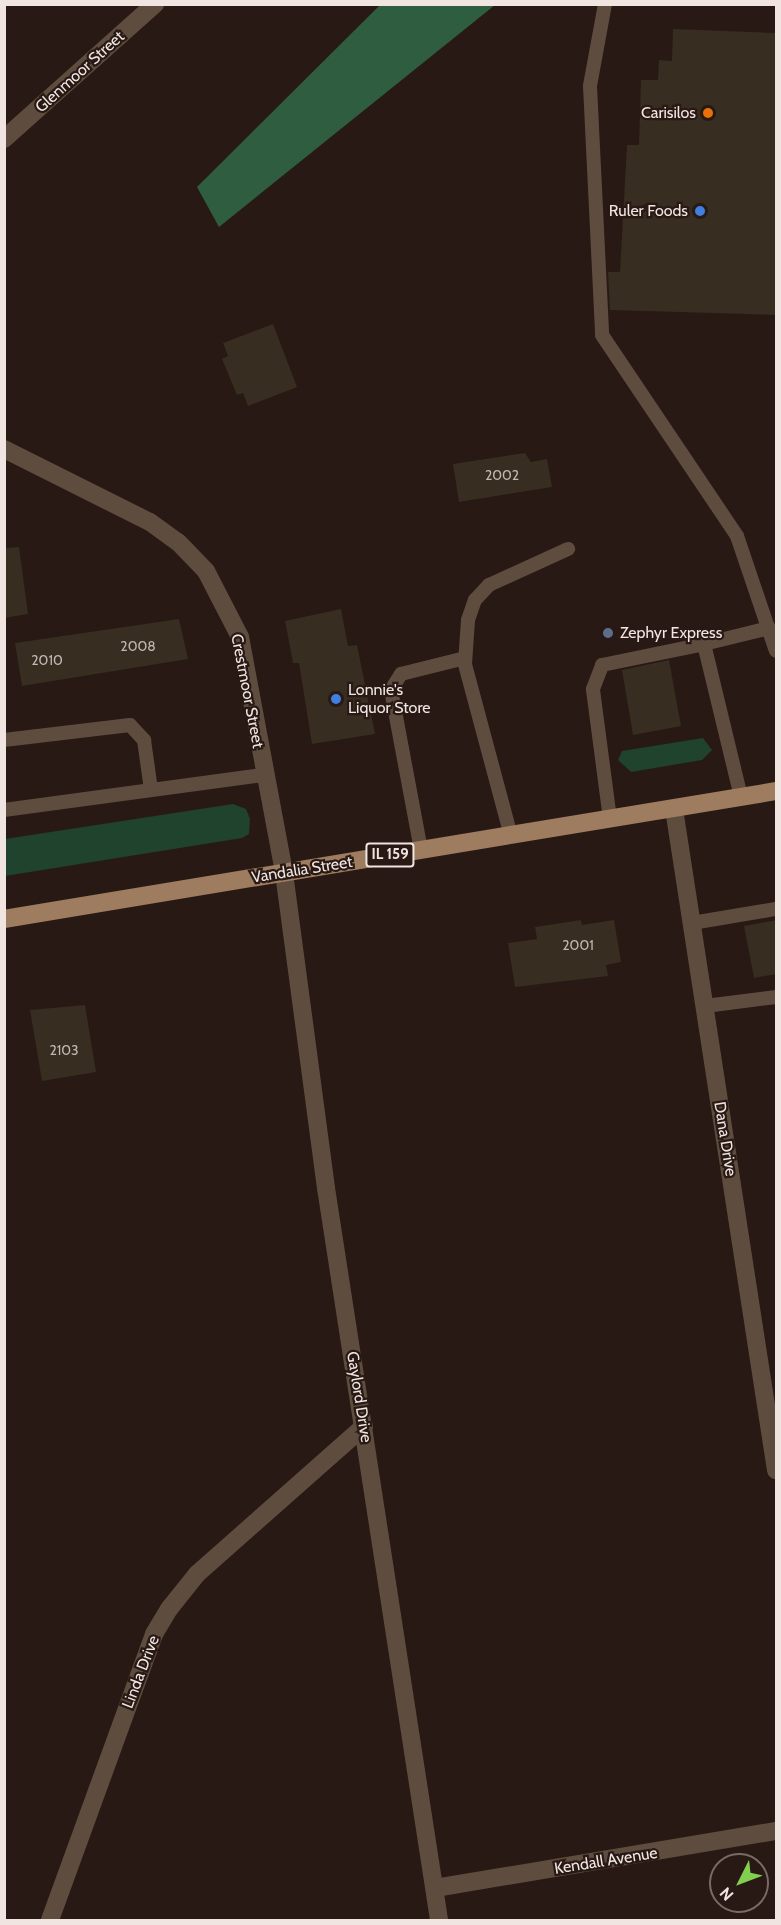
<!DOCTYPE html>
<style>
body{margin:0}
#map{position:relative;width:781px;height:1925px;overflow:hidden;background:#281914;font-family:Cabin,sans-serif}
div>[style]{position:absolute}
.green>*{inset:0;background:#1f432d}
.forest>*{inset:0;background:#2f5d40}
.building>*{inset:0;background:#372d20}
.service>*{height:14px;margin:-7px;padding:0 7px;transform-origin:7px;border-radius:7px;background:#5e4d3f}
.minor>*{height:18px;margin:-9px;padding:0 9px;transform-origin:9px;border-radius:9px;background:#5e4d3f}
.primary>*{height:18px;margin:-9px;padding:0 9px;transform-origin:9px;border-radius:9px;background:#9e7c5f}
.dots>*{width:16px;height:16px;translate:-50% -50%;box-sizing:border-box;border:3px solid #281914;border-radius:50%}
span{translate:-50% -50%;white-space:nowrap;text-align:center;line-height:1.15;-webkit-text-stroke:4.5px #281914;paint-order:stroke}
.number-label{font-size:14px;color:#c2b7b1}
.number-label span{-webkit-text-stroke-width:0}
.shield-label span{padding:2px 4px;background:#281914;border:2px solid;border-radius:4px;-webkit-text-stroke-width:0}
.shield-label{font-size:15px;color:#f0e5e1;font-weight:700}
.street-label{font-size:16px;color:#f0e5e1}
.poi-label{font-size:16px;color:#f0e5e1}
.right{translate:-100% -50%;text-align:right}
.left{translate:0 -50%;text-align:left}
.frame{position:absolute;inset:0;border:6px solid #f0e5e1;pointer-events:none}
.north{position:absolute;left:709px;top:1853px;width:60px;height:60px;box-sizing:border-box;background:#281914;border:2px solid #786b66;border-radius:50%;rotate:228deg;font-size:16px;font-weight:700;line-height:24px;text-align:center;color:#f0e5e1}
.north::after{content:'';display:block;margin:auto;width:21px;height:27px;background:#81d050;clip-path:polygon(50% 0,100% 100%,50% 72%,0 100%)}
</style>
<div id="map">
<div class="green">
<i style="clip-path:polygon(703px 738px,712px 750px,702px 760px,631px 772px,618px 760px,622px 751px)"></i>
<i style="clip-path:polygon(233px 804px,246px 809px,250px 819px,249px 834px,242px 838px,5px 876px,5px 839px)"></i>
</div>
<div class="forest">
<i style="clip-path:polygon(381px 4px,495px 5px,219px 227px,197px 187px)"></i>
</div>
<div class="building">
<i style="clip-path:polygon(673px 29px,777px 33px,777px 315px,610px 310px,608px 272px,620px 272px,627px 145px,639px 145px,641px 80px,658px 80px,659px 60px,672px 61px)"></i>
<i style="clip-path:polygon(273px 324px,297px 387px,248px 406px,243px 393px,237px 395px,222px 359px,228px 356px,223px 343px)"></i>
<i style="clip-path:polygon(525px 453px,531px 462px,547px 459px,552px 487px,459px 502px,453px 464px)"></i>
<i style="clip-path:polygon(19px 547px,28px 614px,4px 618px,4px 548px)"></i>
<i style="clip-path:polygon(341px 609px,348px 646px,357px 645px,375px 734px,312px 744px,299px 663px,293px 663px,285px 621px)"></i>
<i style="clip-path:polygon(179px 619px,188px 659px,22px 686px,15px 643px)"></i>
<i style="clip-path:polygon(669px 660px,681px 726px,633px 735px,622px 670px)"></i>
<i style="clip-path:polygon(581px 920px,582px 925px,614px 920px,621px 962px,606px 965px,608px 976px,515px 987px,508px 943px,537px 939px,535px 927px)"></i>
<i style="clip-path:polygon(777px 920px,777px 974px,754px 978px,744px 926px)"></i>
<i style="clip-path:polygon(85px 1005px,96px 1072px,42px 1081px,30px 1010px)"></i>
</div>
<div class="service">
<i style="left:605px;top:4px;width:83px;rotate:100.4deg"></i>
<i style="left:590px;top:86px;width:249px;rotate:87.2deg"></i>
<i style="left:602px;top:335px;width:242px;rotate:56.1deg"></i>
<i style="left:737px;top:536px;width:121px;rotate:71.3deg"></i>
<i style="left:704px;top:644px;width:67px;rotate:-13.8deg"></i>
<i style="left:4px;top:740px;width:127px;rotate:-6.8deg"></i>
<i style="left:130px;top:725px;width:21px;rotate:47deg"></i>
<i style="left:144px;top:740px;width:50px;rotate:82deg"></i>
<i style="left:4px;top:810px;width:261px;rotate:-7.7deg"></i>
<i style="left:610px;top:819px;width:131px;rotate:-97.5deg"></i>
<i style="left:593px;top:689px;width:26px;rotate:-69deg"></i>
<i style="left:602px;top:665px;width:104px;rotate:-11.6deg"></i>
<i style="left:704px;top:644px;width:157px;rotate:76.4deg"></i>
<i style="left:511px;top:836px;width:178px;rotate:-105deg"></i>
<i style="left:465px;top:664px;width:44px;rotate:-86.1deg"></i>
<i style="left:468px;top:620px;width:21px;rotate:-71deg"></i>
<i style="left:475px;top:600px;width:21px;rotate:-47deg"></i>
<i style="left:489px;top:585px;width:87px;rotate:-24.5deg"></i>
<i style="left:421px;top:850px;width:163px;rotate:-100.6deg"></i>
<i style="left:391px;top:690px;width:19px;rotate:-58deg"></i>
<i style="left:401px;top:674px;width:66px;rotate:-14deg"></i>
<i style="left:692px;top:923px;width:85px;rotate:-9.5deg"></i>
<i style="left:705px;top:1006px;width:72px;rotate:-7.2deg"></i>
</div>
<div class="minor">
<i style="left:4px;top:139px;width:203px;rotate:-41.8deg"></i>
<i style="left:4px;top:449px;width:163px;rotate:26.6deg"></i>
<i style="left:150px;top:522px;width:34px;rotate:36deg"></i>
<i style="left:178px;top:542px;width:40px;rotate:46deg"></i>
<i style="left:206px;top:571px;width:74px;rotate:62.7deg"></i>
<i style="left:240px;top:637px;width:240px;rotate:79.4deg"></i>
<i style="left:284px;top:873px;width:318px;rotate:82.4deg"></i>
<i style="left:326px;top:1188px;width:741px;rotate:81.22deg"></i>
<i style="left:674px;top:809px;width:669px;rotate:81.23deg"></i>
<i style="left:435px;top:1888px;width:346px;rotate:-9.5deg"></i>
<i style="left:50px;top:1920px;width:304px;rotate:-70deg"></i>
<i style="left:154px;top:1634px;width:29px;rotate:-59deg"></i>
<i style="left:169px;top:1609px;width:45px;rotate:-51.3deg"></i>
<i style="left:197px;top:1574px;width:223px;rotate:-41.5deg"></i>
</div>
<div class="primary">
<i style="left:4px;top:919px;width:783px;rotate:-9.41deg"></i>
</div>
<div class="dots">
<i style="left:708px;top:113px;background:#e8710a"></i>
<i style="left:700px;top:211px;background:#3f7fe0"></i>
<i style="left:608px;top:633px;background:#5c6f8a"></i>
<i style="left:336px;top:699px;background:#3f7fe0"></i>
</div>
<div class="number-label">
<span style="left:502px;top:475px">2002</span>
<span style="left:138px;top:646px">2008</span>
<span style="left:47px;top:660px">2010</span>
<span style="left:578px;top:945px">2001</span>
<span style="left:64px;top:1050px">2103</span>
</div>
<div class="shield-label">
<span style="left:390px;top:855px">IL 159</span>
</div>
<div class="street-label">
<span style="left:80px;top:72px;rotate:-42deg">Glenmoor Street</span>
<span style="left:247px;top:691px;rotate:79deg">Crestmoor Street</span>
<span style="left:302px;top:870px;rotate:-9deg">Vandalia Street</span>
<span style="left:725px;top:1139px;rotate:81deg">Dana Drive</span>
<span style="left:359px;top:1397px;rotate:81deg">Gaylord Drive</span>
<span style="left:141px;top:1672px;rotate:-69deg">Linda Drive</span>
<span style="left:606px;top:1861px;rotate:-9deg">Kendall Avenue</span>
</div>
<div class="poi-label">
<span class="right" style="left:696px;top:113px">Carisilos</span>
<span class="right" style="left:688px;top:211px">Ruler Foods</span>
<span class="left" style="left:620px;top:633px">Zephyr Express</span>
<span class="left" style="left:348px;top:699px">Lonnie's<br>Liquor Store</span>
</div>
<div class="frame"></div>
<div class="north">N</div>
</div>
